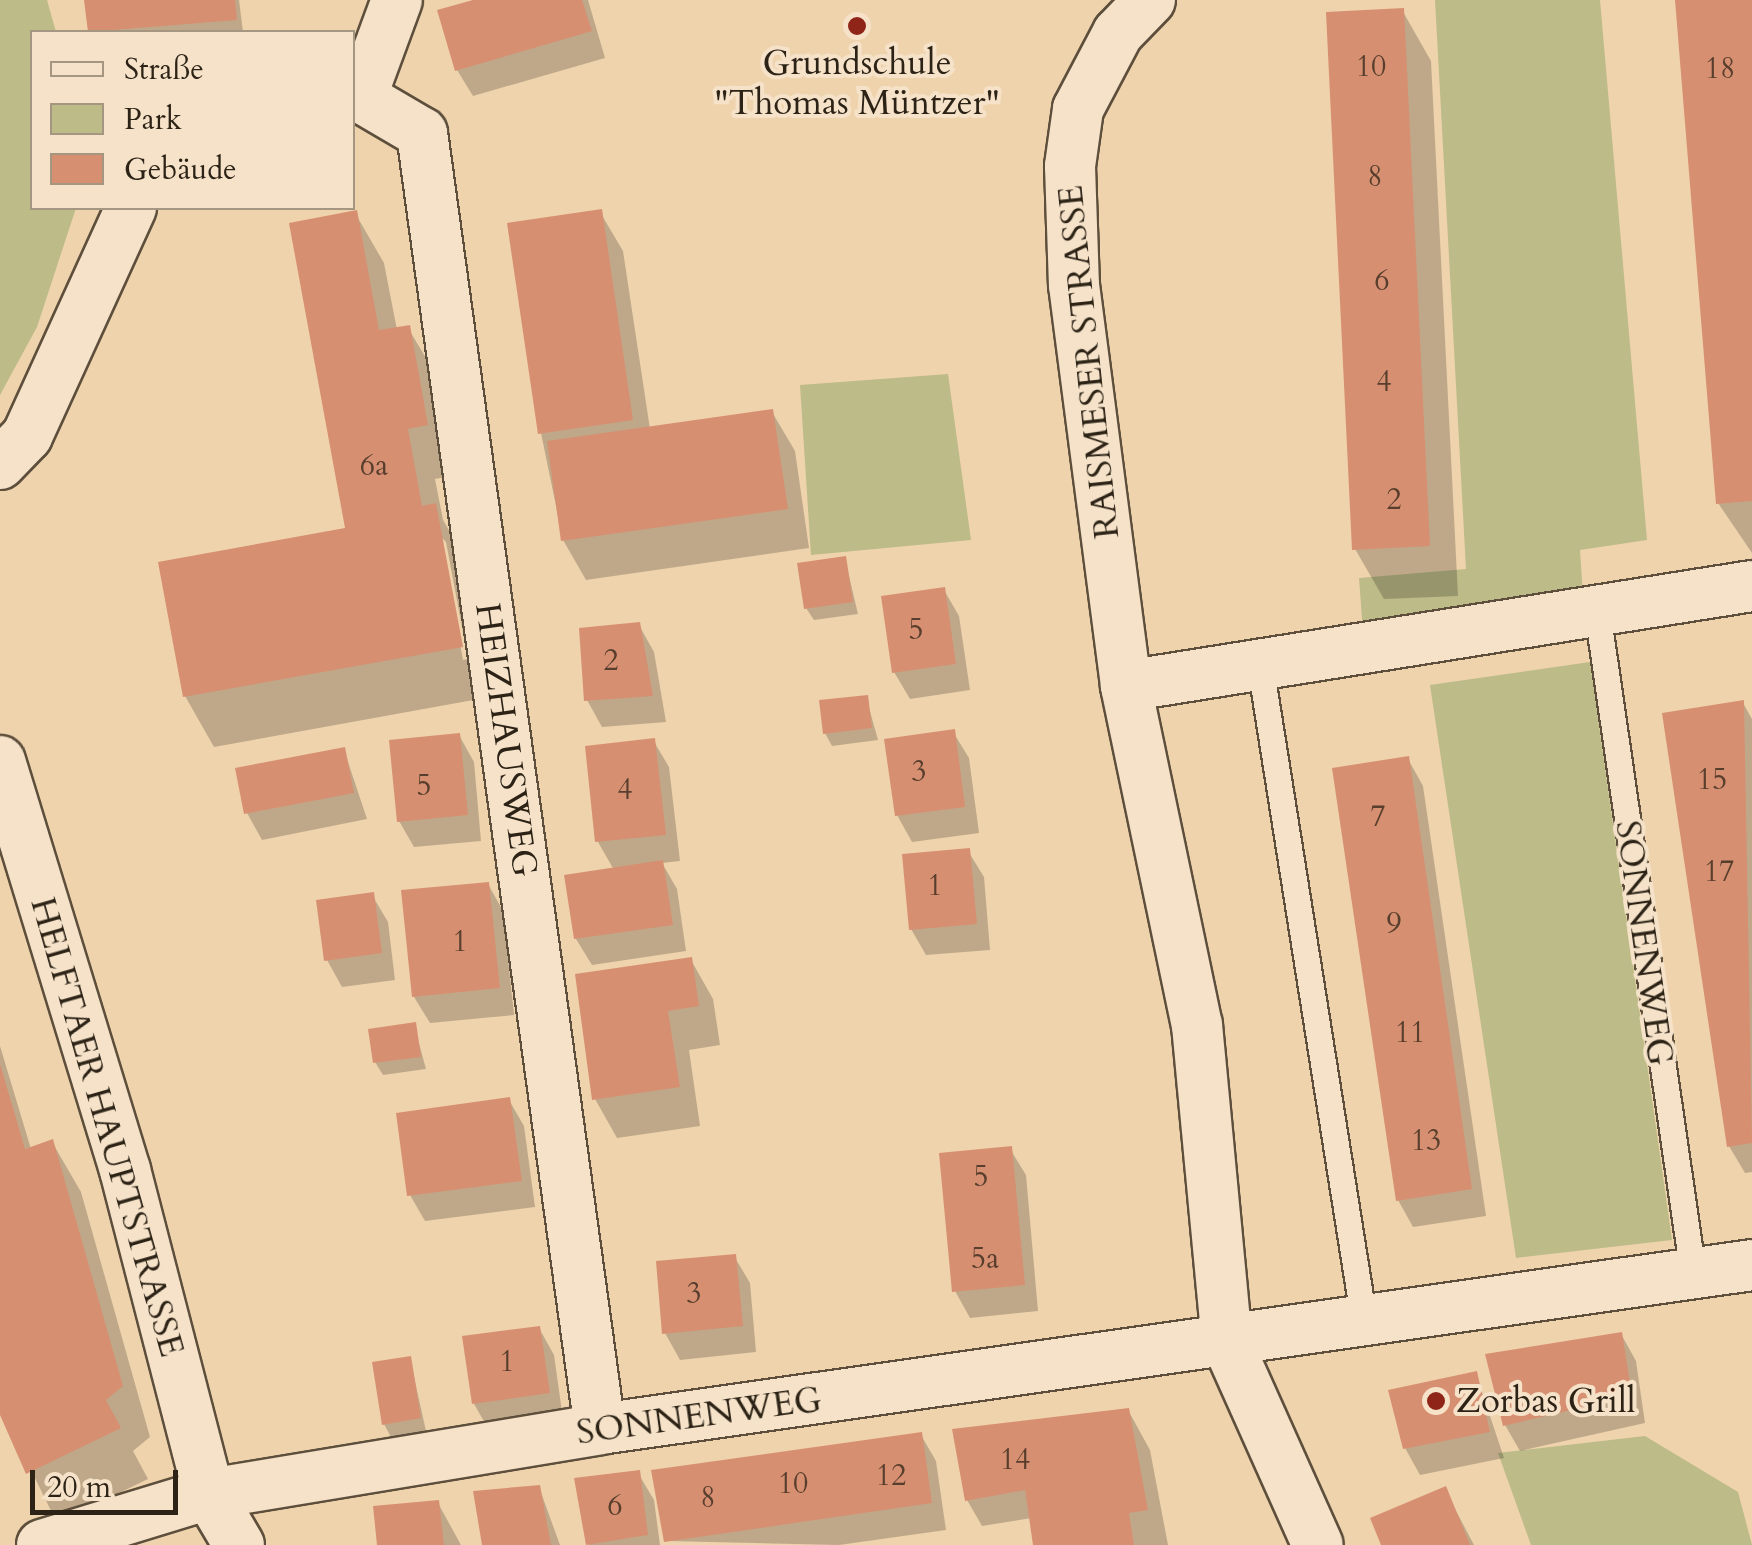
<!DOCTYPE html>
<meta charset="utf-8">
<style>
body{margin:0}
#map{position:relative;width:1752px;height:1545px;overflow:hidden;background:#efd3ac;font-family:Cardo,serif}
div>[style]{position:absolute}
.green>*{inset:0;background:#bdbb87}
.shadow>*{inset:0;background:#0003}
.building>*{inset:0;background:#d78f71}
.roads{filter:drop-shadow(2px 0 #5d4f3c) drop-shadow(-2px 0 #5d4f3c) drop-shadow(0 2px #5d4f3c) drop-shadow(0 -2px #5d4f3c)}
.lane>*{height:25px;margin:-12.5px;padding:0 12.5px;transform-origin:12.5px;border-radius:12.5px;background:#f5e2c9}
.street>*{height:50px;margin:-25px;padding:0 25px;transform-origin:25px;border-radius:25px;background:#f5e2c9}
.dots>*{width:28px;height:28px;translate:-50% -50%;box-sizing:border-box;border:5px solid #f5e2c9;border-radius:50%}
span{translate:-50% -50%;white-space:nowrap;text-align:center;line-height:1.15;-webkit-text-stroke:8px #f5e2c9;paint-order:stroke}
.number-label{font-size:30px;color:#573e2d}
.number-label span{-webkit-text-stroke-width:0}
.poi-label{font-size:35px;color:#2c2316}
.left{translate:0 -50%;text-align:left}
.street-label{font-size:35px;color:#2c2316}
.legend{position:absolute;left:30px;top:30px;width:325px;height:180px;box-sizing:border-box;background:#f5e2c9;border:2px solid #a59681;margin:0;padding:12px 18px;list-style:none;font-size:30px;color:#2c2316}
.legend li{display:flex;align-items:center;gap:20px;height:50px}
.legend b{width:50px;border:2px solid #a59681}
.scale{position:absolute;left:30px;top:1470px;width:148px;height:45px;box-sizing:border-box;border:5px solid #2c2316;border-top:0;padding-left:12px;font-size:30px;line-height:35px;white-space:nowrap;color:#2c2316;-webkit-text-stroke:8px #f5e2c9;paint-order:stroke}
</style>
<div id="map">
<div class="green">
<i style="clip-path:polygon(0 0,47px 0,56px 32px,32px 32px,32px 208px,76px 208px,37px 327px,0 395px)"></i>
<i style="clip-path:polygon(1435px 0,1600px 0,1647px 540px,1580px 550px,1583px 596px,1363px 632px,1359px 578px,1466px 569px)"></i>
<i style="clip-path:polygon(948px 374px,971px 540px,811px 555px,800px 385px)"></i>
<i style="clip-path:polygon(1590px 662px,1672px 1240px,1516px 1258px,1430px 685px)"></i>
<i style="clip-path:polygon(1645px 1436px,1738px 1492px,1752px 1545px,1531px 1545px,1498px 1453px)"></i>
</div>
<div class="shadow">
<i style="clip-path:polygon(87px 0,239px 0,243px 32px,90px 32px)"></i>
<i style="clip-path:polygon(482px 0,588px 0,605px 58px,473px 96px,457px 70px)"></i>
<i style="clip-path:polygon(1698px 0,1752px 0,1752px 553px,1718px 503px)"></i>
<i style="clip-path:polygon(1402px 10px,1431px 61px,1458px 596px,1384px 599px,1355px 549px)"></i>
<i style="clip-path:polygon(600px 212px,623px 251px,650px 429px,772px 412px,795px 451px,809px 548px,586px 580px,563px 540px,541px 433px)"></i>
<i style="clip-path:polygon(evenodd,355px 213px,384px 263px,397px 330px,408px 328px,438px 378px,456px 475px,435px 479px,443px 520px,464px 556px,490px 697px,214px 747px,185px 696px,348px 530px,355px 213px,440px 536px,446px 542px,468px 659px,463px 660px,440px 536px)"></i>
<i style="clip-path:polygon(845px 559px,858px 614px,814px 620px,806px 608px)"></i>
<i style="clip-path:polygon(944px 590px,959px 616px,970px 690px,910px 699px,894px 672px)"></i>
<i style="clip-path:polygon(639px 625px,654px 652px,666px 722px,602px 727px,587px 700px)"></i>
<i style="clip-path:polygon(866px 697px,878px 740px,832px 746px,825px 733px)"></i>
<i style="clip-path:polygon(1743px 703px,1752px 719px,1752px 1172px,1745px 1173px,1729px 1146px)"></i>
<i style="clip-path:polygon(953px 732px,969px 758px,979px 833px,912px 842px,897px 815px)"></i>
<i style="clip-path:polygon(459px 735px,474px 762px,481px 841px,414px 847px,399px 821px)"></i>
<i style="clip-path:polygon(653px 740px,669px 767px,680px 861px,662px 863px,677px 889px,686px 951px,592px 965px,576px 939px,614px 870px,598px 842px)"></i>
<i style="clip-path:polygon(344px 750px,367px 819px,262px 840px,247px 813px)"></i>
<i style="clip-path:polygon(1408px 759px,1423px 786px,1486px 1216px,1413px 1227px,1398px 1200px)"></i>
<i style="clip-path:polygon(968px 851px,984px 877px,990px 950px,926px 955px,911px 929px)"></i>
<i style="clip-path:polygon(488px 884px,503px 911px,514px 1015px,430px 1023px,414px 997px)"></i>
<i style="clip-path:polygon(372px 895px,388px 922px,395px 980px,342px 987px,327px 960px)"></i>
<i style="clip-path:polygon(691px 960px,713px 999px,720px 1045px,689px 1050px,700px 1126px,617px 1138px,595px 1099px)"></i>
<i style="clip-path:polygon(414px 1025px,426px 1069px,383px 1075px,375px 1062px)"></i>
<i style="clip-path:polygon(0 1046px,31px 1149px,52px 1142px,81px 1192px,150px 1437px,133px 1451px,148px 1479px,57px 1523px,0 1407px)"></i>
<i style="clip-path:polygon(509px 1100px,524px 1126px,535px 1207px,425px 1221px,410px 1195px)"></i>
<i style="clip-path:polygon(1010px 1149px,1026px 1175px,1038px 1311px,970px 1318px,955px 1291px)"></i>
<i style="clip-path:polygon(734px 1256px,750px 1283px,756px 1352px,680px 1360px,665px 1333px)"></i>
<i style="clip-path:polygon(539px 1328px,554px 1355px,563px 1419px,489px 1430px,474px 1404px)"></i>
<i style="clip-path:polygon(1621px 1334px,1636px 1361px,1645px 1423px,1520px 1451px,1505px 1425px)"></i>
<i style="clip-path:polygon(410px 1359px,426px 1431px,391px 1437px,384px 1424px)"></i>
<i style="clip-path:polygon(1476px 1374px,1504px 1458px,1420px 1475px,1405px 1448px)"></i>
<i style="clip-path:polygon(1128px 1410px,1150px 1450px,1168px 1545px,1036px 1545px,1032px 1518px,982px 1526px,967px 1500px,955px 1431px)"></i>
<i style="clip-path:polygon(921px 1435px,936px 1461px,946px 1530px,839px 1545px,666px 1541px)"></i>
<i style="clip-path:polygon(638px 1473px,654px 1500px,660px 1545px,589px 1545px,577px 1480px)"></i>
<i style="clip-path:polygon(539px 1487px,560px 1545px,484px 1545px)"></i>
<i style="clip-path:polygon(1445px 1490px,1474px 1545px,1384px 1545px)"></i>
<i style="clip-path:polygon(438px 1503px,461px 1545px,380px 1545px)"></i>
</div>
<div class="building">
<i style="clip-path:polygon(84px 0,235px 0,237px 20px,88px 32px)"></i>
<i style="clip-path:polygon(473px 0,582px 0,592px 31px,455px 71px,437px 10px)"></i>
<i style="clip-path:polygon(1675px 0,1752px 0,1752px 501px,1716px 504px)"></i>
<i style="clip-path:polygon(1404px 8px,1430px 546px,1352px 550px,1326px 12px)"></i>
<i style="clip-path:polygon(602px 209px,633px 420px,538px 434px,507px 223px)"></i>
<i style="clip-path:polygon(357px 210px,379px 330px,410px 325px,428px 425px,408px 429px,422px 506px,436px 503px,463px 647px,183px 697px,158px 562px,345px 528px,289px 223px)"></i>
<i style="clip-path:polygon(773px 409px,788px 509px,561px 541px,547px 441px)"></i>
<i style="clip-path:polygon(846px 556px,853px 602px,804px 609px,797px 563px)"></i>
<i style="clip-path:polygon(945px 587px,956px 664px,892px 673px,881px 596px)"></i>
<i style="clip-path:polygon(640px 622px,653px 696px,584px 701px,579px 628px)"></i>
<i style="clip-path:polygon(868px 695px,872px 728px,823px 734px,819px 700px)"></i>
<i style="clip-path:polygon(1744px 700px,1752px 1143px,1727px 1147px,1662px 713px)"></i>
<i style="clip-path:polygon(955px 729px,965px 807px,895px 816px,884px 739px)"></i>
<i style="clip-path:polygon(460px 733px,468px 815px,397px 822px,389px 740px)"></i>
<i style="clip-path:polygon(655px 738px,666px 835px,595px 842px,585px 746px)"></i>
<i style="clip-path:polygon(345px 747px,354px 793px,244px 814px,235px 768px)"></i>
<i style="clip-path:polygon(1409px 756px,1472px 1189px,1396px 1201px,1332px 768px)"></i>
<i style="clip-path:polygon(970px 848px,977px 924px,909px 930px,902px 854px)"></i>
<i style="clip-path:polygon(663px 860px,673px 925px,574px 939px,564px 875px)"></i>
<i style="clip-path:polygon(489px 882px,500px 988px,412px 997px,401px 890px)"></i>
<i style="clip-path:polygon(374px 892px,382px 953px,324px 961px,316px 900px)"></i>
<i style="clip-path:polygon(692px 957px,699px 1006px,668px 1011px,680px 1087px,592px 1100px,575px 974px)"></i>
<i style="clip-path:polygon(416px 1022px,421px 1057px,373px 1063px,368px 1029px)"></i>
<i style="clip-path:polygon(0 1064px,25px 1149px,53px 1139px,123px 1386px,106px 1400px,121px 1428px,26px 1474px,0 1415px)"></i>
<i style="clip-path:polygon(510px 1097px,522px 1181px,407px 1196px,396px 1113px)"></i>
<i style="clip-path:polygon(1012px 1146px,1025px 1285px,952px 1292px,939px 1153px)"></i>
<i style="clip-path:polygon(736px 1254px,743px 1326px,662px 1334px,656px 1261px)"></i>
<i style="clip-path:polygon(540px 1326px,550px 1393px,472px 1404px,462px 1336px)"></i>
<i style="clip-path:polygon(1622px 1332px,1632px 1396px,1503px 1426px,1485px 1354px)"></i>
<i style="clip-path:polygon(411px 1356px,421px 1418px,382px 1425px,372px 1362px)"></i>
<i style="clip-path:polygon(1477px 1371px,1490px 1432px,1403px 1449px,1388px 1390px)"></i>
<i style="clip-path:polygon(1129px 1408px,1148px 1510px,1129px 1513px,1134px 1545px,1033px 1545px,1025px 1490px,965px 1501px,952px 1429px)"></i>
<i style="clip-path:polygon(922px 1432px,932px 1503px,664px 1542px,651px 1470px)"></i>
<i style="clip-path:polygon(640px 1470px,648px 1535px,586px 1545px,574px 1478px)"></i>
<i style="clip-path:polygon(540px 1485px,551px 1545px,482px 1545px,473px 1491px)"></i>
<i style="clip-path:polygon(1446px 1486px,1470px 1545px,1381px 1545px,1370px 1518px)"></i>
<i style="clip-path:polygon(439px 1500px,444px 1545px,377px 1545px,373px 1506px)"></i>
</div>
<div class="roads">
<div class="lane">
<i style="left:1597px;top:611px;width:670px;rotate:81.76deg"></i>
<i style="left:1260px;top:665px;width:665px;rotate:81deg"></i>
</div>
<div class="street">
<i style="left:1150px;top:0;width:46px;rotate:134.1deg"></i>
<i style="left:1118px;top:33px;width:86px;rotate:117.8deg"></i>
<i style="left:1078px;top:109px;width:58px;rotate:98deg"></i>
<i style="left:1070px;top:166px;width:119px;rotate:88.1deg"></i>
<i style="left:1074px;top:285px;width:404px;rotate:82.6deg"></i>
<i style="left:1126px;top:686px;width:346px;rotate:78.2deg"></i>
<i style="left:1197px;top:1025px;width:318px;rotate:84.6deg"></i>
<i style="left:1227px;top:1342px;width:222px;rotate:65.9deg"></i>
<i style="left:352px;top:92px;width:81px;rotate:30.4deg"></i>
<i style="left:422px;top:133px;width:1308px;rotate:82.18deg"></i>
<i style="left:362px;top:95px;width:101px;rotate:-69.8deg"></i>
<i style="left:0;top:464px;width:39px;rotate:-46deg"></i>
<i style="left:27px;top:436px;width:251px;rotate:-65.5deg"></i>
<i style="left:1126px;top:686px;width:634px;rotate:-9.08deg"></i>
<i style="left:0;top:761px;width:428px;rotate:73deg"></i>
<i style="left:125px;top:1170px;width:335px;rotate:75.5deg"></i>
<i style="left:209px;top:1494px;width:59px;rotate:59.5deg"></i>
<i style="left:42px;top:1545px;width:175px;rotate:-17deg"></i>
<i style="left:209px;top:1494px;width:396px;rotate:-9.4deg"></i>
<i style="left:600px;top:1429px;width:1164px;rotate:-8.1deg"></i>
</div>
</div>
<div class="dots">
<i style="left:857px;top:26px;background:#8f2418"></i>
<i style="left:1436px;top:1401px;background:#8f2418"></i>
</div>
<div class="number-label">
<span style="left:1371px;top:67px">10</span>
<span style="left:1720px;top:69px">18</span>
<span style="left:1375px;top:177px">8</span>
<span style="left:1382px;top:281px">6</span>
<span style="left:1384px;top:382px">4</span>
<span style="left:374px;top:466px">6a</span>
<span style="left:1394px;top:500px">2</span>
<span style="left:916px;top:630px">5</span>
<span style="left:611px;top:661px">2</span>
<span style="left:919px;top:772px">3</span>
<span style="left:1712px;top:780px">15</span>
<span style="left:424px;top:786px">5</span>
<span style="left:625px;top:790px">4</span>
<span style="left:1378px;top:817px">7</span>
<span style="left:1719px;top:872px">17</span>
<span style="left:935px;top:886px">1</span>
<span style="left:1394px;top:924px">9</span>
<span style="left:460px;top:942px">1</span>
<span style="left:1410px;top:1033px">11</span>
<span style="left:1426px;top:1141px">13</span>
<span style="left:981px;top:1177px">5</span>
<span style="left:985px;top:1259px">5a</span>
<span style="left:694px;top:1294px">3</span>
<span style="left:507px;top:1362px">1</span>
<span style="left:1015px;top:1460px">14</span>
<span style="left:891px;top:1476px">12</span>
<span style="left:793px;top:1484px">10</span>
<span style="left:708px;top:1498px">8</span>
<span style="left:615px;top:1506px">6</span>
</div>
<div class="poi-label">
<span style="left:857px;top:83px">Grundschule<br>"Thomas Müntzer"</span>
<span class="left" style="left:1456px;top:1401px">Zorbas Grill</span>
</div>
<div class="street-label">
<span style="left:1089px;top:362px;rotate:-96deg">RAISMESER STRASSE</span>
<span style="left:506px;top:740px;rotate:82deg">HEIZHAUSWEG</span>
<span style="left:1644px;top:943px;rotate:82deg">SONNENWEG</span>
<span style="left:107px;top:1127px;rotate:74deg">HELFTAER HAUPTSTRASSE</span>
<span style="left:699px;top:1416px;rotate:-8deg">SONNENWEG</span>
</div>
<ul class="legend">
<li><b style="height:12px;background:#f5e2c9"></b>Straße</li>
<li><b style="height:28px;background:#bdbb87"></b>Park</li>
<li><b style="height:28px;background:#d78f71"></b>Gebäude</li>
</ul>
<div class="scale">20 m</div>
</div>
